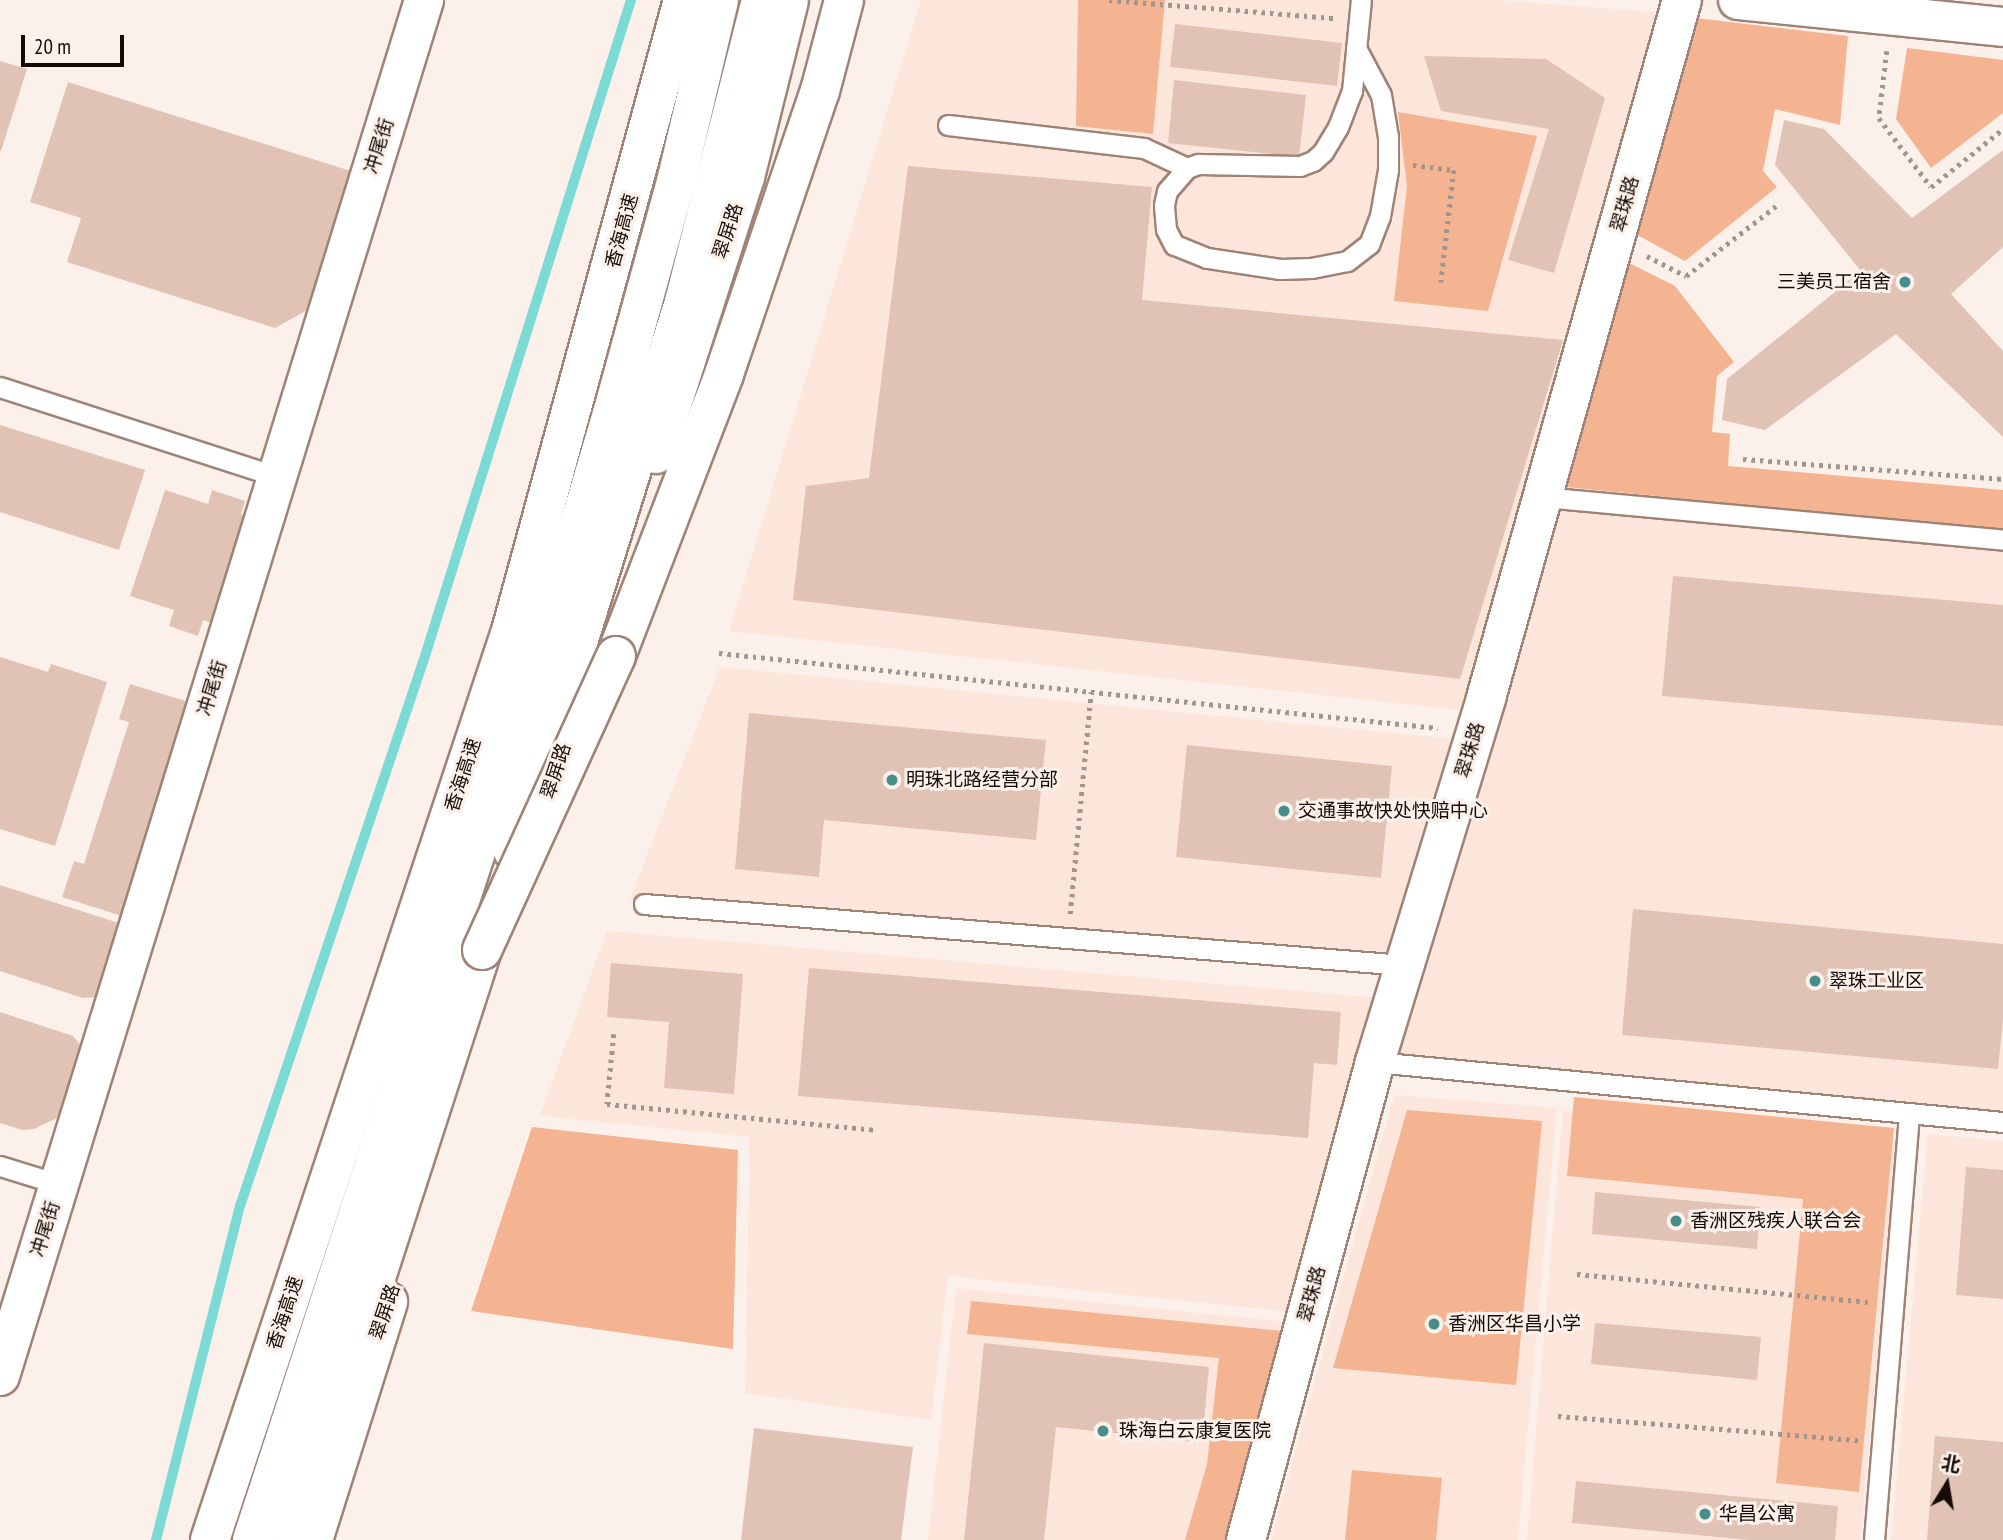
<!DOCTYPE html>
<meta charset="utf-8">
<style>
body{margin:0}
#map{position:relative;width:2003px;height:1540px;overflow:hidden;background:#fcf0ea;font-family:"PT Sans Narrow","Noto Sans SC",sans-serif}
div>[style]{position:absolute}
.built>*{inset:0;background:#fce5da}
.green>*{inset:0;background:#f4b391}
.stream>*{height:10px;margin:-5px;padding:0 5px;transform-origin:5px;border-radius:5px;background:#7cdad5}
.building>*{inset:0;background:#e0c3b5}
.path>*{height:4.5px;margin-top:-2.25px;transform-origin:0;background:repeating-linear-gradient(90deg,#a0958f 0 3.5px,transparent 0 8.5px)}
.roads{filter:drop-shadow(2px 0 #9e8376) drop-shadow(-2px 0 #9e8376) drop-shadow(0 2px #9e8376) drop-shadow(0 -2px #9e8376)}
.lane>*{height:19px;margin:-9.5px;padding:0 9.5px;transform-origin:9.5px;border-radius:9.5px;background:#fff}
.street>*{height:38px;margin:-19px;padding:0 19px;transform-origin:19px;border-radius:19px;background:#fff}
.secondary>*{height:38px;margin:-19px;padding:0 19px;transform-origin:19px;border-radius:19px;background:#fff}
.highway>*{height:38px;margin:-19px;padding:0 19px;transform-origin:19px;border-radius:19px;background:#fff}
.bridges{filter:drop-shadow(2px 0 #9e8376) drop-shadow(-2px 0 #9e8376) drop-shadow(0 2px #9e8376) drop-shadow(0 -2px #9e8376)}
.highway-bridge>*{height:38px;margin:-19px;padding:0 19px;transform-origin:19px;border-radius:19px;background:#fff}
.dots>*{width:19px;height:19px;translate:-50% -50%;box-sizing:border-box;border:4px solid #fcf0ea;border-radius:50%}
span{translate:-50% -50%;white-space:nowrap;text-align:center;line-height:1.15;-webkit-text-stroke:6px #fcf0ea;paint-order:stroke}
.street-label{font-size:19px;color:#160c07}
.poi-label{font-size:19px;color:#160c07}
.right{translate:-100% -50%;text-align:right}
.left{translate:0 -50%;text-align:left}
.north{position:absolute;left:1912px;top:1449px;width:70px;height:70px;-webkit-text-stroke:5px #fcf0ea;paint-order:stroke;rotate:11deg;font-size:19px;font-weight:700;line-height:28px;text-align:center;color:#160c07}
.north::after{content:'';display:block;margin:auto;width:24px;height:32px;background:#160c07;clip-path:polygon(50% 0,100% 100%,50% 72%,0 100%)}
.scale{position:absolute;left:21px;top:35px;width:103px;height:32px;box-sizing:border-box;border:4px solid #160c07;border-top:0;padding-left:9px;font-size:21px;line-height:24px;white-space:nowrap;color:#160c07;-webkit-text-stroke:5px #fcf0ea;paint-order:stroke}
</style>
<div id="map">
<div class="built">
<i style="clip-path:polygon(921px 0,1497px 0,1666px 13px,1460px 710px,729px 631px)"></i>
<i style="clip-path:polygon(1544px 499px,2003px 542px,2003px 1121px,1376px 1061px)"></i>
<i style="clip-path:polygon(720px 667px,1464px 740px,1391px 975px,630px 899px)"></i>
<i style="clip-path:polygon(607px 931px,1380px 998px,1291px 1312px,948px 1276px,931px 1420px,745px 1393px,750px 1137px,540px 1116px)"></i>
<i style="clip-path:polygon(1394px 1095px,1557px 1108px,1518px 1540px,1271px 1540px)"></i>
<i style="clip-path:polygon(1563px 1110px,1899px 1139px,1860px 1540px,1527px 1540px)"></i>
<i style="clip-path:polygon(1928px 1134px,2003px 1141px,2003px 1540px,1891px 1540px)"></i>
<i style="clip-path:polygon(956px 1288px,1296px 1323px,1235px 1540px,928px 1540px)"></i>
</div>
<div class="green">
<i style="clip-path:polygon(1078px 0,1165px 0,1153px 134px,1076px 126px)"></i>
<i style="clip-path:polygon(1688px 17px,1848px 36px,1840px 125px,1775px 109px,1763px 171px,1777px 187px,1685px 261px,1628px 230px)"></i>
<i style="clip-path:polygon(1907px 48px,2003px 60px,2003px 113px,1931px 168px,1896px 119px)"></i>
<i style="clip-path:polygon(1398px 112px,1537px 136px,1488px 311px,1394px 301px,1407px 186px)"></i>
<i style="clip-path:polygon(1621px 259px,1675px 286px,1734px 362px,1717px 376px,1712px 432px,1730px 434px,1728px 466px,2003px 490px,2003px 531px,1556px 486px)"></i>
<i style="clip-path:polygon(1574px 1097px,1894px 1128px,1859px 1492px,1776px 1483px,1803px 1199px,1567px 1176px)"></i>
<i style="clip-path:polygon(1407px 1110px,1542px 1121px,1516px 1385px,1333px 1368px)"></i>
<i style="clip-path:polygon(532px 1127px,738px 1150px,733px 1349px,471px 1311px)"></i>
<i style="clip-path:polygon(971px 1301px,1282px 1331px,1224px 1540px,1185px 1540px,1207px 1464px,1219px 1358px,967px 1334px)"></i>
<i style="clip-path:polygon(1352px 1470px,1442px 1478px,1436px 1540px,1345px 1540px)"></i>
</div>
<div class="stream">
<i style="left:156px;top:1540px;width:344px;rotate:-75.9deg"></i>
<i style="left:240px;top:1206px;width:580px;rotate:-71.41deg"></i>
<i style="left:425px;top:656px;width:688px;rotate:-72.57deg"></i>
</div>
<div class="building">
<i style="clip-path:polygon(1175px 24px,1342px 43px,1337px 86px,1170px 67px)"></i>
<i style="clip-path:polygon(1424px 56px,1546px 59px,1605px 98px,1554px 273px,1508px 260px,1549px 129px,1441px 111px)"></i>
<i style="clip-path:polygon(0 61px,27px 69px,1px 151px,0 151px)"></i>
<i style="clip-path:polygon(1174px 80px,1306px 95px,1299px 157px,1168px 143px)"></i>
<i style="clip-path:polygon(68px 82px,354px 172px,311px 308px,275px 328px,67px 262px,81px 218px,30px 202px)"></i>
<i style="clip-path:polygon(1784px 120px,1824px 129px,1912px 218px,2003px 150px,2003px 247px,1951px 294px,2003px 351px,2003px 437px,1896px 334px,1765px 430px,1722px 420px,1727px 379px,1861px 271px,1775px 165px)"></i>
<i style="clip-path:polygon(908px 166px,1152px 187px,1142px 300px,1563px 340px,1460px 679px,793px 600px,806px 486px,869px 478px)"></i>
<i style="clip-path:polygon(0 425px,145px 470px,119px 550px,0 512px)"></i>
<i style="clip-path:polygon(165px 490px,208px 504px,212px 490px,245px 501px,241px 514px,252px 518px,217px 625px,203px 620px,198px 636px,169px 626px,174px 610px,130px 596px)"></i>
<i style="clip-path:polygon(1673px 576px,2003px 605px,2003px 726px,1662px 696px)"></i>
<i style="clip-path:polygon(0 657px,48px 672px,51px 664px,107px 682px,55px 846px,0 829px)"></i>
<i style="clip-path:polygon(130px 684px,192px 703px,125px 917px,62px 897px,74px 861px,84px 864px,129px 722px,119px 719px)"></i>
<i style="clip-path:polygon(749px 713px,1046px 740px,1036px 840px,824px 820px,819px 877px,735px 869px)"></i>
<i style="clip-path:polygon(1187px 745px,1392px 766px,1381px 878px,1176px 857px)"></i>
<i style="clip-path:polygon(0 885px,128px 926px,98px 997px,83px 998px,0 971px)"></i>
<i style="clip-path:polygon(1633px 909px,2003px 944px,2003px 1019px,1998px 1069px,1622px 1035px)"></i>
<i style="clip-path:polygon(611px 963px,743px 974px,734px 1094px,664px 1088px,669px 1022px,607px 1017px)"></i>
<i style="clip-path:polygon(809px 968px,1341px 1012px,1337px 1065px,1314px 1063px,1308px 1138px,798px 1096px)"></i>
<i style="clip-path:polygon(0 1012px,73px 1036px,80px 1044px,64px 1108px,57px 1118px,34px 1129px,22px 1130px,0 1123px)"></i>
<i style="clip-path:polygon(1966px 1167px,2003px 1170px,2003px 1299px,1956px 1295px)"></i>
<i style="clip-path:polygon(1595px 1192px,1760px 1207px,1757px 1249px,1592px 1234px)"></i>
<i style="clip-path:polygon(1595px 1323px,1761px 1337px,1757px 1380px,1591px 1364px)"></i>
<i style="clip-path:polygon(984px 1343px,1209px 1367px,1202px 1442px,1056px 1427px,1044px 1540px,964px 1540px)"></i>
<i style="clip-path:polygon(754px 1428px,913px 1447px,901px 1540px,741px 1540px)"></i>
<i style="clip-path:polygon(1935px 1436px,2003px 1442px,2003px 1540px,1927px 1540px)"></i>
<i style="clip-path:polygon(1576px 1481px,1838px 1506px,1835px 1540px,1749px 1540px,1572px 1523px)"></i>
</div>
<div class="path">
<i style="left:1109px;top:0;width:227px;rotate:4.6deg"></i>
<i style="left:1887px;top:51px;width:67px;rotate:96.8deg"></i>
<i style="left:1879px;top:118px;width:86px;rotate:53deg"></i>
<i style="left:1931px;top:187px;width:92px;rotate:-38.9deg"></i>
<i style="left:1413px;top:165px;width:41px;rotate:7deg"></i>
<i style="left:1454px;top:170px;width:113px;rotate:96.6deg"></i>
<i style="left:1647px;top:256px;width:44px;rotate:27.1deg"></i>
<i style="left:1686px;top:276px;width:114px;rotate:-37.9deg"></i>
<i style="left:1743px;top:459px;width:261px;rotate:4.4deg"></i>
<i style="left:719px;top:653px;width:723px;rotate:5.96deg"></i>
<i style="left:1070px;top:914px;width:223px;rotate:-84.6deg"></i>
<i style="left:614px;top:1034px;width:70px;rotate:95.7deg"></i>
<i style="left:607px;top:1104px;width:270px;rotate:5.5deg"></i>
<i style="left:1577px;top:1274px;width:293px;rotate:5.5deg"></i>
<i style="left:1558px;top:1416px;width:301px;rotate:4.6deg"></i>
</div>
<div class="roads">
<div class="lane">
<i style="left:1356px;top:48px;width:53px;rotate:62deg"></i>
<i style="left:1381px;top:95px;width:43px;rotate:80.5deg"></i>
<i style="left:1388px;top:137px;width:33px;rotate:90deg"></i>
<i style="left:1388px;top:170px;width:47px;rotate:99.9deg"></i>
<i style="left:1380px;top:216px;width:30px;rotate:111deg"></i>
<i style="left:1369px;top:244px;width:28px;rotate:142deg"></i>
<i style="left:1347px;top:261px;width:37px;rotate:169deg"></i>
<i style="left:1311px;top:268px;width:31px;rotate:178deg"></i>
<i style="left:1280px;top:269px;width:74px;rotate:-171.4deg"></i>
<i style="left:1207px;top:258px;width:35px;rotate:-158deg"></i>
<i style="left:1174px;top:245px;width:18px;rotate:-117deg"></i>
<i style="left:1166px;top:229px;width:24px;rotate:-95deg"></i>
<i style="left:1164px;top:205px;width:14px;rotate:-78deg"></i>
<i style="left:1167px;top:191px;width:30px;rotate:-49deg"></i>
<i style="left:1187px;top:168px;width:12px;rotate:-20deg"></i>
<i style="left:1198px;top:164px;width:102px;rotate:1.1deg"></i>
<i style="left:1300px;top:166px;width:14px;rotate:-21deg"></i>
<i style="left:1313px;top:161px;width:13px;rotate:-42deg"></i>
<i style="left:1323px;top:152px;width:29px;rotate:-59deg"></i>
<i style="left:1338px;top:127px;width:39px;rotate:-69deg"></i>
<i style="left:1352px;top:91px;width:91px;rotate:-84.4deg"></i>
<i style="left:948px;top:125px;width:197px;rotate:6.7deg"></i>
<i style="left:1144px;top:148px;width:47px;rotate:24.9deg"></i>
<i style="left:0;top:387px;width:292px;rotate:17.9deg"></i>
<i style="left:1543px;top:497px;width:462px;rotate:5.3deg"></i>
<i style="left:644px;top:904px;width:762px;rotate:4.59deg"></i>
<i style="left:1375px;top:1062px;width:631px;rotate:5.46deg"></i>
<i style="left:0;top:1166px;width:61px;rotate:17.2deg"></i>
<i style="left:1874px;top:1540px;width:428px;rotate:-85.3deg"></i>
</div>
<div class="street">
<i style="left:1738px;top:0;width:266px;rotate:5.8deg"></i>
<i style="left:0;top:1376px;width:1440px;rotate:-72.87deg"></i>
<i style="left:1246px;top:1540px;width:495px;rotate:-74.9deg"></i>
<i style="left:1375px;top:1062px;width:381px;rotate:-73deg"></i>
<i style="left:1486px;top:698px;width:725px;rotate:-74.32deg"></i>
</div>
<div class="secondary">
<i style="left:656px;top:454px;width:291px;rotate:-72.2deg"></i>
<i style="left:745px;top:177px;width:182px;rotate:-76deg"></i>
<i style="left:252px;top:1540px;width:946px;rotate:-71.97deg"></i>
<i style="left:545px;top:640px;width:236px;rotate:-73.5deg"></i>
<i style="left:612px;top:414px;width:245px;rotate:-74.6deg"></i>
<i style="left:677px;top:178px;width:183px;rotate:-76.7deg"></i>
<i style="left:313px;top:1540px;width:250px;rotate:-72.5deg"></i>
</div>
<div class="highway">
<i style="left:616px;top:656px;width:302px;rotate:-69deg"></i>
<i style="left:724px;top:374px;width:299px;rotate:-71.3deg"></i>
<i style="left:820px;top:91px;width:94px;rotate:-75.2deg"></i>
<i style="left:513px;top:851px;width:575px;rotate:-72.7deg"></i>
<i style="left:684px;top:302px;width:312px;rotate:-75.7deg"></i>
<i style="left:210px;top:1540px;width:958px;rotate:-71.68deg"></i>
<i style="left:511px;top:631px;width:654px;rotate:-74.75deg"></i>
<i style="left:291px;top:1540px;width:653px;rotate:-72.06deg"></i>
</div>
</div>
<div class="bridges">
<div class="highway-bridge">
<i style="left:482px;top:950px;width:323px;rotate:-65.5deg"></i>
</div>
</div>
<div class="dots">
<i style="left:1905px;top:282px;background:#478e8b"></i>
<i style="left:892px;top:780px;background:#478e8b"></i>
<i style="left:1284px;top:811px;background:#478e8b"></i>
<i style="left:1815px;top:981px;background:#478e8b"></i>
<i style="left:1676px;top:1221px;background:#478e8b"></i>
<i style="left:1434px;top:1324px;background:#478e8b"></i>
<i style="left:1103px;top:1431px;background:#478e8b"></i>
<i style="left:1705px;top:1514px;background:#478e8b"></i>
</div>
<div class="street-label">
<span style="left:379px;top:146px;rotate:-73deg">冲尾街</span>
<span style="left:1625px;top:204px;rotate:-74deg">翠珠路</span>
<span style="left:622px;top:231px;rotate:-75deg">香海高速</span>
<span style="left:728px;top:231px;rotate:-72deg">翠屏路</span>
<span style="left:212px;top:688px;rotate:-73deg">冲尾街</span>
<span style="left:1470px;top:750px;rotate:-73deg">翠珠路</span>
<span style="left:556px;top:771px;rotate:-72deg">翠屏路</span>
<span style="left:463px;top:775px;rotate:-72deg">香海高速</span>
<span style="left:45px;top:1229px;rotate:-73deg">冲尾街</span>
<span style="left:1312px;top:1294px;rotate:-75deg">翠珠路</span>
<span style="left:385px;top:1312px;rotate:-72deg">翠屏路</span>
<span style="left:285px;top:1313px;rotate:-72deg">香海高速</span>
</div>
<div class="poi-label">
<span class="right" style="left:1891px;top:282px">三美员工宿舍</span>
<span class="left" style="left:906px;top:780px">明珠北路经营分部</span>
<span class="left" style="left:1298px;top:811px">交通事故快处快赔中心</span>
<span class="left" style="left:1829px;top:981px">翠珠工业区</span>
<span class="left" style="left:1690px;top:1221px">香洲区残疾人联合会</span>
<span class="left" style="left:1448px;top:1324px">香洲区华昌小学</span>
<span class="left" style="left:1119px;top:1431px">珠海白云康复医院</span>
<span class="left" style="left:1719px;top:1514px">华昌公寓</span>
</div>
<div class="north">北</div>
<div class="scale">20 m</div>
</div>
